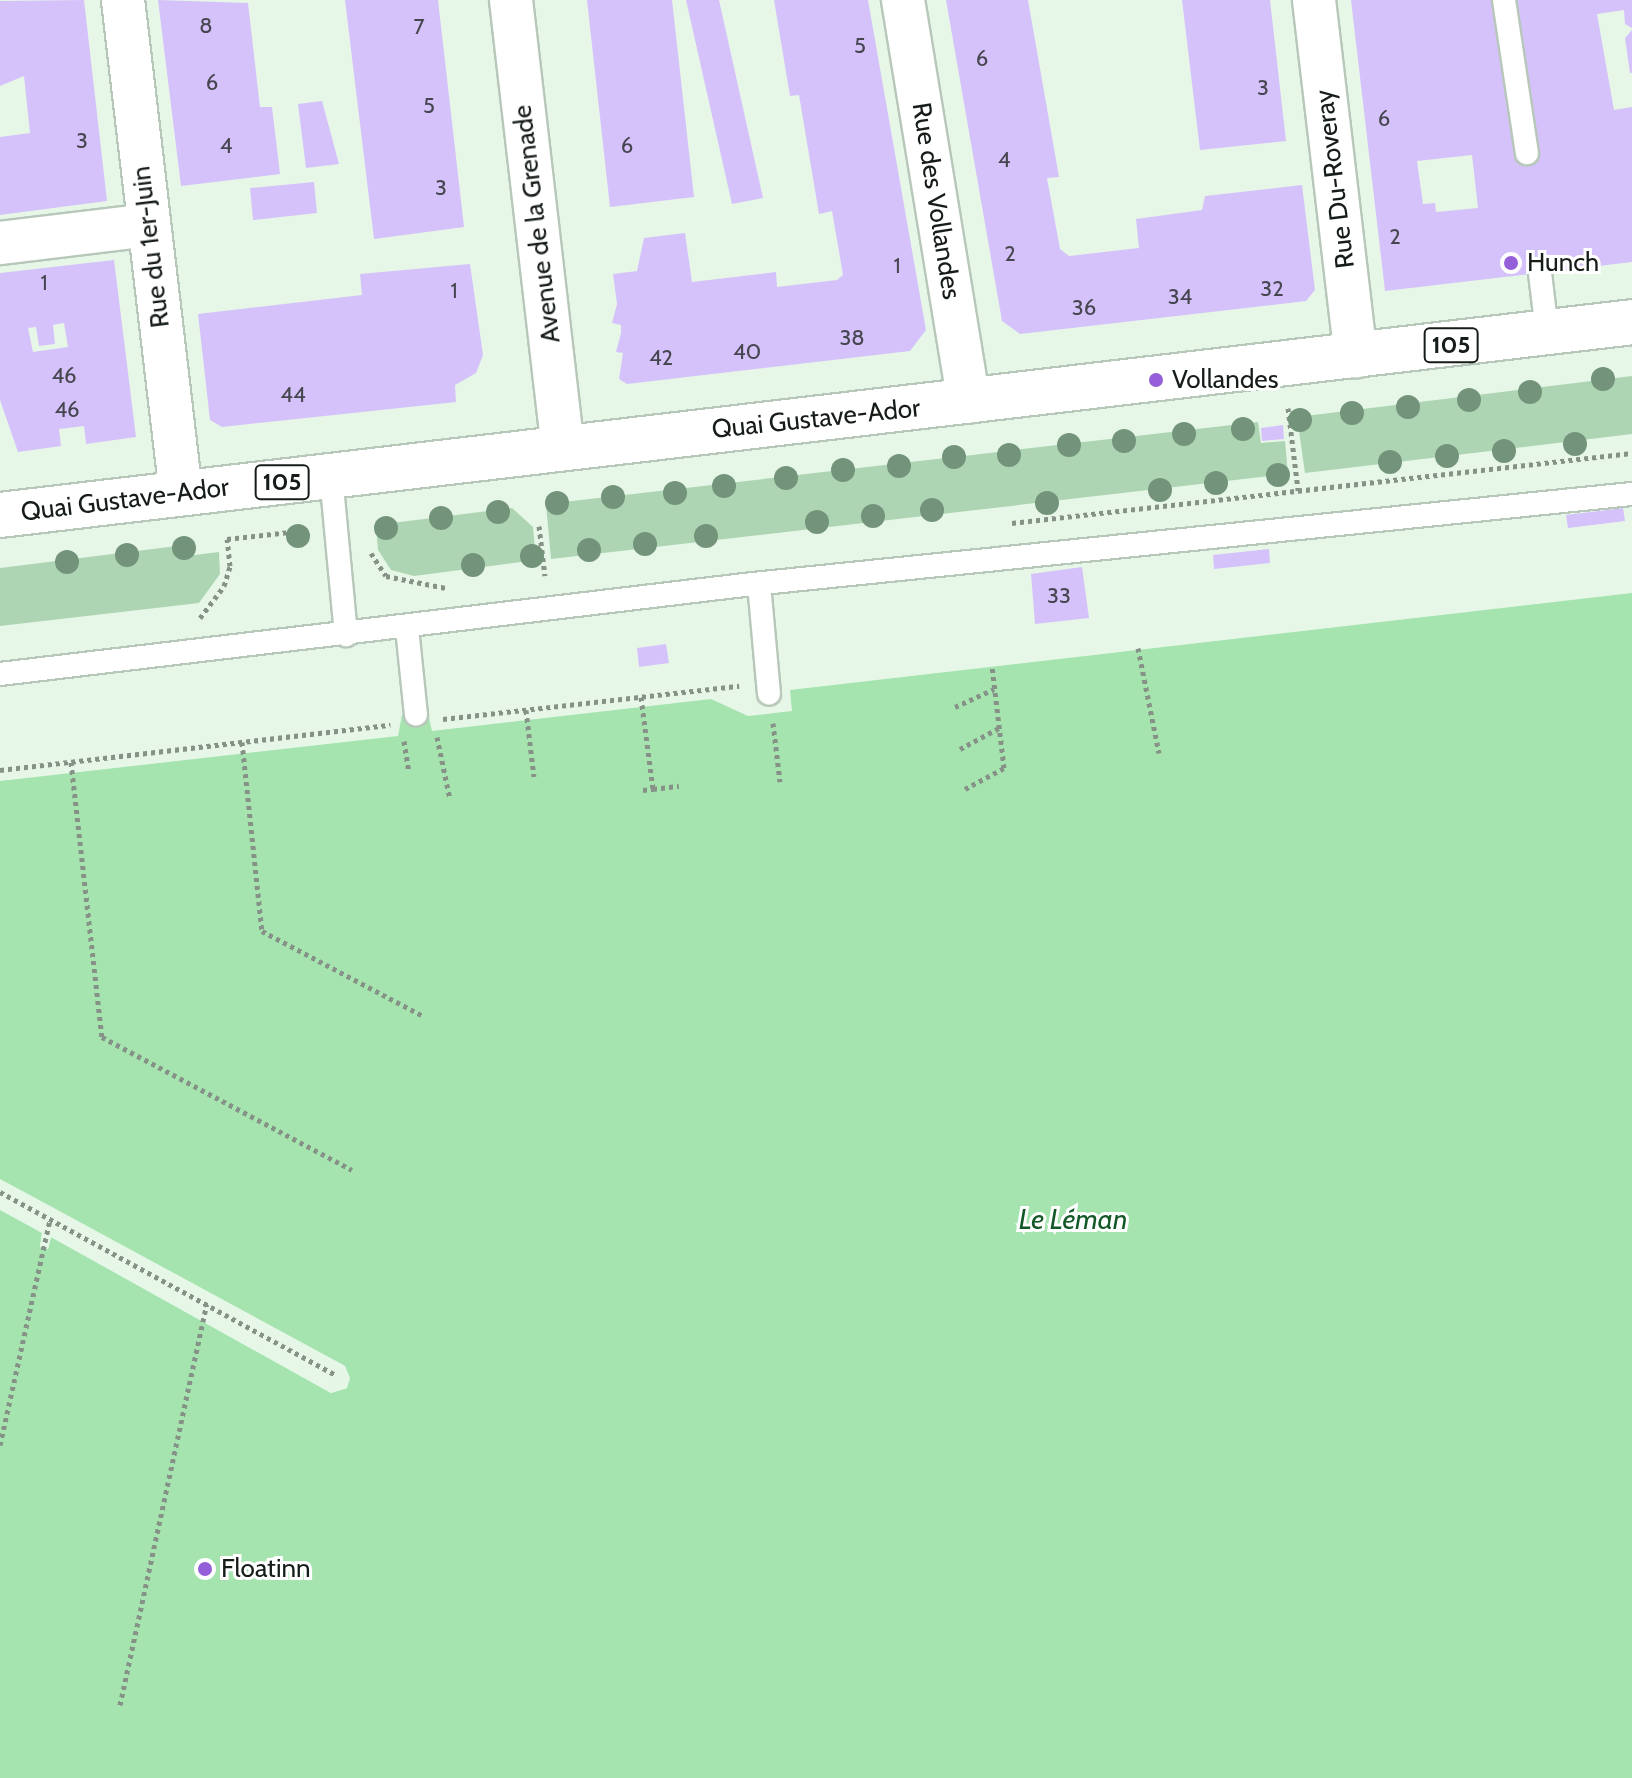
<!DOCTYPE html>
<meta charset="utf-8">
<style>
body{margin:0}
#map{position:relative;width:1632px;height:1778px;overflow:hidden;background:#e6f7e8;font-family:Cabin,sans-serif}
div>[style]{position:absolute}
.green>*{inset:0;background:#aed5b3}
.water>*{inset:0;background:#a5e4af}
.pier>*{inset:0;background:#e6f7e8}
.building>*{inset:0;background:#d6c2fa}
.path>*{height:5px;margin-top:-2.5px;transform-origin:0;background:repeating-linear-gradient(90deg,#869287 0 4px,transparent 0 8px)}
.roads{filter:drop-shadow(2px 0 #b7c7b9) drop-shadow(-2px 0 #b7c7b9) drop-shadow(0 2px #b7c7b9) drop-shadow(0 -2px #b7c7b9)}
.lane>*{height:22px;margin:-11px;padding:0 11px;transform-origin:11px;border-radius:11px;background:#fff}
.street>*{height:42px;margin:-21px;padding:0 21px;transform-origin:21px;border-radius:21px;background:#fff}
.primary>*{height:44px;margin:-22px;padding:0 22px;transform-origin:22px;border-radius:22px;background:#fff}
.trees>*{width:24px;height:24px;margin:-12px;border-radius:50%;background:#73947b}
.dots>*{width:22px;height:22px;translate:-50% -50%;box-sizing:border-box;border:4px solid #fff;border-radius:50%}
span{translate:-50% -50%;white-space:nowrap;text-align:center;line-height:1.15;-webkit-text-stroke:6px #fff;paint-order:stroke}
.number-label{font-size:22px;color:#464650}
.number-label span{-webkit-text-stroke-width:0}
.shield-label span{padding:2px 6px;background:#fff;border:2px solid;border-radius:6px;-webkit-text-stroke-width:0}
.shield-label{font-size:24px;color:#161c17;font-weight:700}
.street-label{font-size:26px;color:#161c17}
.poi-label{font-size:26px;color:#161c17}
.left{translate:0 -50%;text-align:left}
.water-label{font-size:28px;color:#135827;font-style:italic}
</style>
<div id="map">
<div class="green">
<i style="clip-path:polygon(1632px 376px,1632px 434px,1305px 473px,1297px 417px)"></i>
<i style="clip-path:polygon(1258px 422px,1261px 443px,1285px 441px,1288px 474px,551px 559px,546px 504px)"></i>
<i style="clip-path:polygon(512px 508px,533px 527px,536px 560px,414px 576px,391px 570px,378px 550px,376px 525px)"></i>
<i style="clip-path:polygon(185px 545px,187px 556px,219px 552px,220px 574px,199px 603px,0 626px,0 568px)"></i>
</div>
<div class="water">
<i style="clip-path:polygon(1632px 593px,1632px 1778px,0 1778px,0 1210px,42px 1233px,40px 1247px,48px 1249px,51px 1237px,331px 1393px,347px 1388px,350px 1378px,345px 1366px,0 1179px,0 781px,398px 736px,402px 715px,428px 714px,432px 731px,711px 699px,748px 716px,792px 711px,790px 690px)"></i>
</div>
<div class="pier">
<i style="clip-path:polygon(0 1179px,345px 1366px,347px 1388px,331px 1393px,51px 1237px,48px 1249px,40px 1247px,42px 1233px,0 1206px,45px 1230px,44px 1244px,52px 1233px,332px 1389px,345px 1382px,342px 1369px)"></i>
</div>
<div class="building">
<i style="clip-path:polygon(84px 0,107px 201px,0 215px,0 137px,30px 133px,24px 76px,0 86px,0 1px)"></i>
<i style="clip-path:polygon(158px 0,248px 3px,260px 107px,272px 107px,280px 174px,181px 186px)"></i>
<i style="clip-path:polygon(345px 0,438px 0,464px 227px,374px 239px)"></i>
<i style="clip-path:polygon(587px 0,672px 0,694px 197px,610px 207px)"></i>
<i style="clip-path:polygon(686px 0,719px 0,763px 198px,732px 204px)"></i>
<i style="clip-path:polygon(774px 0,868px 0,926px 330px,910px 351px,627px 384px,619px 379px,623px 353px,616px 352px,621px 333px,621px 325px,612px 323px,617px 304px,613px 274px,637px 271px,644px 238px,685px 233px,692px 282px,776px 272px,777px 287px,837px 280px,843px 275px,832px 211px,819px 214px,799px 95px,790px 96px)"></i>
<i style="clip-path:polygon(946px 0,1028px 0,1059px 177px,1047px 178px,1060px 249px,1069px 256px,1139px 248px,1136px 219px,1202px 210px,1205px 196px,1302px 185px,1315px 290px,1306px 301px,1020px 334px,1002px 321px)"></i>
<i style="clip-path:polygon(1182px 0,1270px 0,1286px 141px,1200px 150px)"></i>
<i style="clip-path:polygon(evenodd,1351px 0,1493px 0,1517px 154px,1539px 152px,1516px 0,1632px 0,1632px 28px,1625px 24px,1624px 10px,1597px 14px,1614px 110px,1632px 107px,1632px 262px,1385px 291px,1351px 0,1472px 155px,1478px 208px,1436px 212px,1435px 203px,1423px 204px,1417px 161px,1472px 155px)"></i>
<i style="clip-path:polygon(1632px 30px,1632px 73px,1630px 73px,1625px 38px)"></i>
<i style="clip-path:polygon(322px 101px,339px 164px,306px 168px,298px 104px)"></i>
<i style="clip-path:polygon(314px 182px,317px 213px,253px 220px,250px 188px)"></i>
<i style="clip-path:polygon(evenodd,114px 260px,136px 437px,86px 444px,84px 426px,59px 429px,61px 446px,18px 452px,0 400px,0 273px,114px 260px,64px 323px,68px 347px,33px 352px,28px 328px,36px 327px,39px 346px,55px 344px,53px 325px,64px 323px)"></i>
<i style="clip-path:polygon(470px 264px,483px 355px,476px 373px,455px 385px,456px 402px,222px 427px,210px 420px,198px 314px,362px 295px,360px 274px)"></i>
<i style="clip-path:polygon(1283px 425px,1284px 439px,1262px 441px,1261px 428px)"></i>
<i style="clip-path:polygon(1623px 508px,1625px 521px,1568px 528px,1566px 515px)"></i>
<i style="clip-path:polygon(1269px 549px,1270px 563px,1214px 569px,1213px 555px)"></i>
<i style="clip-path:polygon(1082px 567px,1089px 618px,1035px 624px,1031px 574px)"></i>
<i style="clip-path:polygon(666px 644px,669px 663px,639px 667px,637px 648px)"></i>
</div>
<div class="path">
<i style="left:1288px;top:408px;width:83px;rotate:83deg"></i>
<i style="left:1012px;top:523px;width:624px;rotate:-6.44deg"></i>
<i style="left:539px;top:526px;width:50px;rotate:83.2deg"></i>
<i style="left:371px;top:553px;width:27px;rotate:57deg"></i>
<i style="left:386px;top:576px;width:61px;rotate:11.3deg"></i>
<i style="left:200px;top:618px;width:40px;rotate:-53deg"></i>
<i style="left:224px;top:586px;width:21px;rotate:-73deg"></i>
<i style="left:230px;top:566px;width:27px;rotate:-96deg"></i>
<i style="left:227px;top:539px;width:81px;rotate:-6.4deg"></i>
<i style="left:1138px;top:648px;width:107px;rotate:78.7deg"></i>
<i style="left:641px;top:697px;width:93px;rotate:82.6deg"></i>
<i style="left:653px;top:789px;width:26px;rotate:-7deg"></i>
<i style="left:955px;top:707px;width:43px;rotate:-24.8deg"></i>
<i style="left:526px;top:710px;width:67px;rotate:83.2deg"></i>
<i style="left:443px;top:719px;width:298px;rotate:-6.4deg"></i>
<i style="left:773px;top:723px;width:59px;rotate:83.2deg"></i>
<i style="left:437px;top:737px;width:63px;rotate:78.2deg"></i>
<i style="left:404px;top:741px;width:31px;rotate:81deg"></i>
<i style="left:242px;top:742px;width:190px;rotate:84deg"></i>
<i style="left:262px;top:931px;width:182px;rotate:27.8deg"></i>
<i style="left:960px;top:749px;width:44px;rotate:-28.3deg"></i>
<i style="left:71px;top:762px;width:277px;rotate:83.6deg"></i>
<i style="left:102px;top:1037px;width:283px;rotate:28deg"></i>
<i style="left:0;top:770px;width:393px;rotate:-6.6deg"></i>
<i style="left:965px;top:789px;width:44px;rotate:-28.3deg"></i>
<i style="left:1004px;top:768px;width:103px;rotate:-96.7deg"></i>
<i style="left:643px;top:790px;width:10px;rotate:-6deg"></i>
<i style="left:0;top:1192px;width:384px;rotate:28.6deg"></i>
<i style="left:0;top:1445px;width:230px;rotate:-77.5deg"></i>
<i style="left:120px;top:1705px;width:410px;rotate:-77.8deg"></i>
</div>
<div class="roads">
<div class="lane">
<i style="left:1504px;top:0;width:155px;rotate:81.5deg"></i>
<i style="left:1540px;top:273px;width:59px;rotate:83.2deg"></i>
<i style="left:331px;top:476px;width:160px;rotate:84.6deg"></i>
<i style="left:759px;top:584px;width:110px;rotate:84.8deg"></i>
<i style="left:407px;top:628px;width:87px;rotate:84.1deg"></i>
<i style="left:0;top:674px;width:758px;rotate:-6.82deg"></i>
<i style="left:753px;top:584px;width:884px;rotate:-5.85deg"></i>
</div>
<div class="street">
<i style="left:123px;top:0;width:496px;rotate:83.3deg"></i>
<i style="left:511px;top:0;width:451px;rotate:83.4deg"></i>
<i style="left:903px;top:0;width:407px;rotate:80.7deg"></i>
<i style="left:1314px;top:0;width:359px;rotate:83.3deg"></i>
<i style="left:0;top:243px;width:149px;rotate:-6.9deg"></i>
</div>
<div class="primary">
<i style="left:0;top:515px;width:1643px;rotate:-6.74deg"></i>
</div>
</div>
<div class="trees">
<i style="left:1603px;top:379px"></i>
<i style="left:1530px;top:392px"></i>
<i style="left:1469px;top:400px"></i>
<i style="left:1408px;top:407px"></i>
<i style="left:1352px;top:413px"></i>
<i style="left:1300px;top:420px"></i>
<i style="left:1243px;top:429px"></i>
<i style="left:1184px;top:434px"></i>
<i style="left:1124px;top:441px"></i>
<i style="left:1575px;top:444px"></i>
<i style="left:1069px;top:445px"></i>
<i style="left:1504px;top:451px"></i>
<i style="left:1009px;top:455px"></i>
<i style="left:1447px;top:456px"></i>
<i style="left:954px;top:457px"></i>
<i style="left:1390px;top:462px"></i>
<i style="left:899px;top:466px"></i>
<i style="left:843px;top:470px"></i>
<i style="left:1278px;top:475px"></i>
<i style="left:786px;top:478px"></i>
<i style="left:1216px;top:483px"></i>
<i style="left:724px;top:486px"></i>
<i style="left:1160px;top:490px"></i>
<i style="left:675px;top:493px"></i>
<i style="left:613px;top:497px"></i>
<i style="left:557px;top:503px"></i>
<i style="left:1047px;top:503px"></i>
<i style="left:932px;top:510px"></i>
<i style="left:498px;top:512px"></i>
<i style="left:873px;top:516px"></i>
<i style="left:441px;top:518px"></i>
<i style="left:817px;top:522px"></i>
<i style="left:386px;top:528px"></i>
<i style="left:298px;top:536px"></i>
<i style="left:706px;top:536px"></i>
<i style="left:645px;top:544px"></i>
<i style="left:184px;top:548px"></i>
<i style="left:589px;top:550px"></i>
<i style="left:127px;top:555px"></i>
<i style="left:532px;top:556px"></i>
<i style="left:67px;top:562px"></i>
<i style="left:473px;top:565px"></i>
</div>
<div class="dots">
<i style="left:1511px;top:263px;background:#945fd8"></i>
<i style="left:1156px;top:380px;background:#945fd8"></i>
<i style="left:205px;top:1569px;background:#945fd8"></i>
</div>
<div class="number-label">
<span style="left:206px;top:26px">8</span>
<span style="left:419px;top:27px">7</span>
<span style="left:860px;top:46px">5</span>
<span style="left:982px;top:59px">6</span>
<span style="left:212px;top:83px">6</span>
<span style="left:1263px;top:88px">3</span>
<span style="left:429px;top:106px">5</span>
<span style="left:1384px;top:119px">6</span>
<span style="left:82px;top:141px">3</span>
<span style="left:226px;top:146px">4</span>
<span style="left:627px;top:146px">6</span>
<span style="left:1004px;top:160px">4</span>
<span style="left:441px;top:188px">3</span>
<span style="left:1395px;top:237px">2</span>
<span style="left:1010px;top:254px">2</span>
<span style="left:897px;top:266px">1</span>
<span style="left:44px;top:283px">1</span>
<span style="left:1272px;top:289px">32</span>
<span style="left:454px;top:291px">1</span>
<span style="left:1180px;top:297px">34</span>
<span style="left:1084px;top:308px">36</span>
<span style="left:852px;top:338px">38</span>
<span style="left:747px;top:352px">40</span>
<span style="left:661px;top:358px">42</span>
<span style="left:64px;top:376px">46</span>
<span style="left:293px;top:395px">44</span>
<span style="left:67px;top:410px">46</span>
<span style="left:1059px;top:596px">33</span>
</div>
<div class="shield-label">
<span style="left:1451px;top:345px">105</span>
<span style="left:282px;top:482px">105</span>
</div>
<div class="street-label">
<span style="left:1335px;top:179px;rotate:-97deg">Rue Du-Roveray</span>
<span style="left:936px;top:201px;rotate:81deg">Rue des Vollandes</span>
<span style="left:537px;top:224px;rotate:-97deg">Avenue de la Grenade</span>
<span style="left:151px;top:247px;rotate:-97deg">Rue du 1er-Juin</span>
<span style="left:816px;top:419px;rotate:-6deg">Quai Gustave-Ador</span>
<span style="left:125px;top:500px;rotate:-7deg">Quai Gustave-Ador</span>
</div>
<div class="poi-label">
<span class="left" style="left:1527px;top:263px">Hunch</span>
<span class="left" style="left:1172px;top:380px">Vollandes</span>
<span class="left" style="left:221px;top:1569px">Floatinn</span>
</div>
<div class="water-label">
<span style="left:1073px;top:1219px">Le Léman</span>
</div>
</div>
